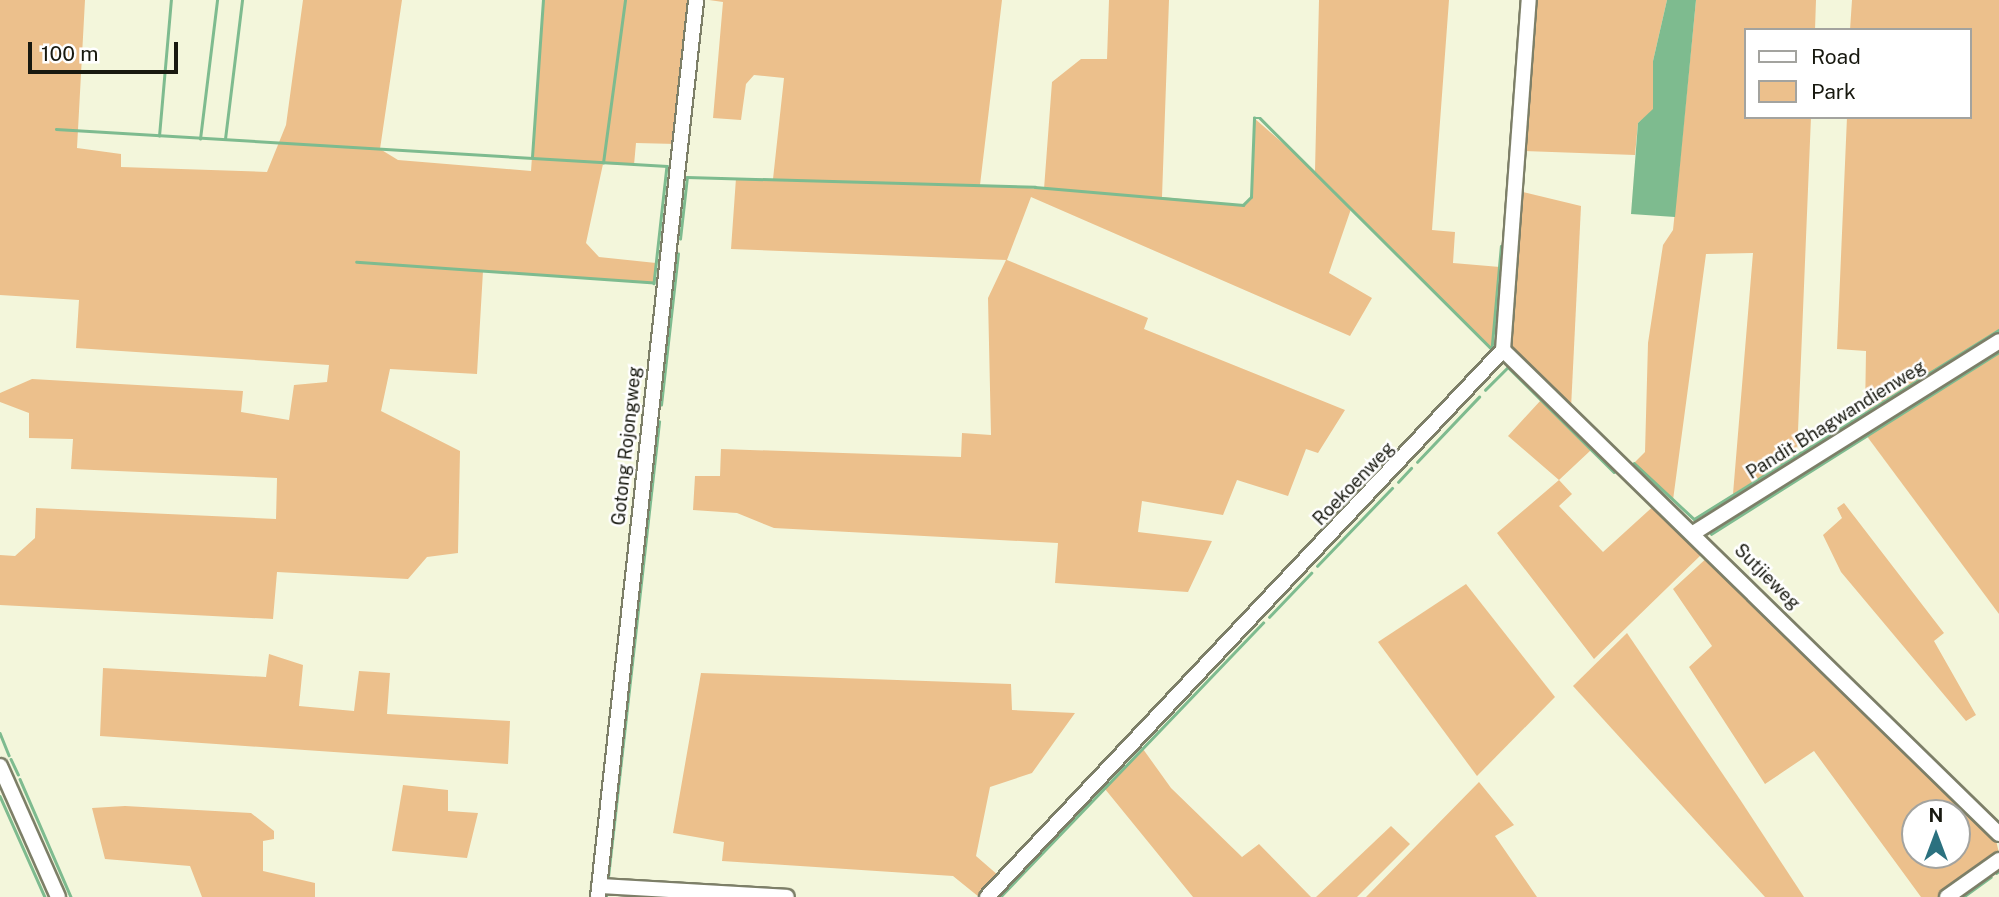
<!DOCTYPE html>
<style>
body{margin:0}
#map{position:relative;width:1999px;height:897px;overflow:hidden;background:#f3f6db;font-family:"Public Sans",sans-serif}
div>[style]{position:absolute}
.green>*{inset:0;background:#ecc08c}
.water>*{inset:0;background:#7ebb8f}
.stream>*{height:2.5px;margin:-1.25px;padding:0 1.25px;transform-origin:1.25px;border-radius:1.25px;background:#7ebb8f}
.roads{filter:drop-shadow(2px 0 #7d7f68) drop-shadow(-2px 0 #7d7f68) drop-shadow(0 2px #7d7f68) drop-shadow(0 -2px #7d7f68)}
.minor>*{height:14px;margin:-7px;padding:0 7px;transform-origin:7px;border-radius:7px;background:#fff}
span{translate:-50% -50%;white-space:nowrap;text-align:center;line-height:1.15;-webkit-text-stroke:5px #fff;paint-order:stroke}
.street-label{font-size:18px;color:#181910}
.legend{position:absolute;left:1744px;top:28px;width:228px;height:91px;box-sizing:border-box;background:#fff;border:2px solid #a3a39f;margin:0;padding:9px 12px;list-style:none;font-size:21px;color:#181910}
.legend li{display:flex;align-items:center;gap:14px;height:35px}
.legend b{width:35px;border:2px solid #a3a39f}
.north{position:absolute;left:1901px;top:799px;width:70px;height:70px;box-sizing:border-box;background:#fff;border:2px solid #a3a39f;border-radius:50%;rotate:0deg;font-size:19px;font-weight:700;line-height:28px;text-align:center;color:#181910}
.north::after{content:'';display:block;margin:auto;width:24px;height:32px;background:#2b717f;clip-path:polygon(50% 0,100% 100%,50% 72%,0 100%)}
.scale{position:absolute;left:28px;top:42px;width:150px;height:32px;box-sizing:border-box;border:4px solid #181910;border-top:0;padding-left:9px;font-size:21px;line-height:24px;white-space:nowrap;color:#181910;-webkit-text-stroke:5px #fff;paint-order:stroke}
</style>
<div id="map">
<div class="green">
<i style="clip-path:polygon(0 0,85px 0,77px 148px,121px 154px,121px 167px,267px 172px,286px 125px,303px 0,402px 0,380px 149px,398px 160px,531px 171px,543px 0,692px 0,676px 144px,636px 143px,634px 165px,603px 164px,586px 243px,599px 257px,656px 263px,654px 283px,483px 271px,477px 374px,390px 369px,381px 411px,460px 451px,458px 553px,427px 557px,408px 579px,277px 572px,273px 619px,0 605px,0 555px,15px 556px,35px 538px,36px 508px,276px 519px,277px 478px,71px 469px,73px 439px,29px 438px,29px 413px,0 402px,0 393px,32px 379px,243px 391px,241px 412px,289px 420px,294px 385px,327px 382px,329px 365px,76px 348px,79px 300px,0 295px)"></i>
<i style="clip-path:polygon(709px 0,1002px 0,980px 185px,1044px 189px,1052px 82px,1081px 59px,1107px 59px,1109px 0,1169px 0,1162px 197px,1243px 205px,1251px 197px,1254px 118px,1315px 171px,1319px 0,1449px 0,1432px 230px,1455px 232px,1453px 263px,1500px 267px,1492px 349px,1351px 209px,1329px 273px,1372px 298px,1350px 336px,1031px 197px,1007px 260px,1148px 318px,1144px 329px,1345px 410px,1318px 453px,1306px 449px,1288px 496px,1237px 480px,1223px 515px,1142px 501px,1138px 532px,1212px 541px,1188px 592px,1055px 583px,1058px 543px,774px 528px,737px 513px,693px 510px,695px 476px,720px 476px,721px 449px,961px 457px,962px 433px,991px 435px,988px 298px,1006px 260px,731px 249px,736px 178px,773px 179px,784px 78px,754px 75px,746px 84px,741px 120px,713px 118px,723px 2px)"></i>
<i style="clip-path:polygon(1533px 0,1667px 0,1653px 61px,1653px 110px,1638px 123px,1635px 155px,1522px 151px)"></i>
<i style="clip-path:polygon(1696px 0,1816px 0,1815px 30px,1745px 30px,1745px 117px,1811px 117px,1797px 455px,1733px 494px,1753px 253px,1706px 254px,1673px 500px,1634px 463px,1645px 452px,1648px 343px,1663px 245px,1673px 230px)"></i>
<i style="clip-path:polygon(1852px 0,1999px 0,1999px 330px,1865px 413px,1866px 351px,1837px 349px,1847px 117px,1969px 117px,1969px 30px,1850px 30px)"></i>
<i style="clip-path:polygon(1519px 191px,1581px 206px,1571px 408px,1507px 349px)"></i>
<i style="clip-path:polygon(1999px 352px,1999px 614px,1866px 435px)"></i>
<i style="clip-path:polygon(1541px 400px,1591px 450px,1559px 480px,1572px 494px,1559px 506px,1603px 552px,1658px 502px,1703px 553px,1594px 659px,1497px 533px,1559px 480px,1508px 436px)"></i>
<i style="clip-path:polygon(1844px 503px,1944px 633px,1934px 641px,1976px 715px,1966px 721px,1841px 572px,1823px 535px,1842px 518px,1837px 508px)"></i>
<i style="clip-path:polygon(evenodd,1710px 555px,1995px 836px,1999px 853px,1941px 897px,1921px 897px,1814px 751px,1765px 784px,1689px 667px,1712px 646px,1673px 589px,1710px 555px,1915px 813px,1957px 813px,1957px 855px,1915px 855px,1915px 813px)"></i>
<i style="clip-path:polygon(1466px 584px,1555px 697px,1477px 776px,1378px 642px)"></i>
<i style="clip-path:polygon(1627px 633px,1741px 801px,1804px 897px,1765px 897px,1573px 686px)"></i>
<i style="clip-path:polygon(269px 654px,303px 665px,299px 706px,354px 711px,359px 671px,390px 673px,387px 714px,510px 721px,508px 764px,100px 736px,103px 668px,266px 677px)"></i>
<i style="clip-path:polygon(701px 673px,1011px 684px,1012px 710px,1075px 713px,1032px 773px,990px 787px,976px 856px,999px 876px,979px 897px,953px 876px,722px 861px,724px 842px,673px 833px)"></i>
<i style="clip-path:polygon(1143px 749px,1171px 788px,1242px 857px,1259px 844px,1311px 897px,1193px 897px,1105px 789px)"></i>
<i style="clip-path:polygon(1479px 782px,1514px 825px,1495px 836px,1537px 897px,1366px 897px)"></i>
<i style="clip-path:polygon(403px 785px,448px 790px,448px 811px,478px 813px,467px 858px,392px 851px)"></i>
<i style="clip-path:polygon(125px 806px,251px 813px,274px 831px,274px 839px,263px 841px,263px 871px,315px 883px,315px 897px,202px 897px,190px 866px,105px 859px,92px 808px)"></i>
<i style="clip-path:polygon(1391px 826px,1410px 844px,1357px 897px,1316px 897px)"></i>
</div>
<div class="water">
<i style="clip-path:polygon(1667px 0,1696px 0,1675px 217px,1631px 214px,1638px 123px,1653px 109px,1653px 61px)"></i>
</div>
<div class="stream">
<i style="left:56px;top:129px;width:612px;rotate:3.47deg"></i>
<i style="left:667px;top:166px;width:118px;rotate:96.3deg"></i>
<i style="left:654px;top:283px;width:298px;rotate:-176deg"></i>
<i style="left:159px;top:136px;width:137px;rotate:-85deg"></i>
<i style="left:200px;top:139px;width:140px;rotate:-83deg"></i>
<i style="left:225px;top:139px;width:140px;rotate:-83deg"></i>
<i style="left:532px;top:157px;width:157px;rotate:-86deg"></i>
<i style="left:603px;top:163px;width:164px;rotate:-82.3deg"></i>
<i style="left:680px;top:239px;width:62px;rotate:-83.6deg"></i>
<i style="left:687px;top:177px;width:348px;rotate:1.6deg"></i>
<i style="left:1035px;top:187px;width:209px;rotate:4.9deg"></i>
<i style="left:1243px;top:205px;width:11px;rotate:-45deg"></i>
<i style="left:1251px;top:197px;width:79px;rotate:-87.8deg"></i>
<i style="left:1254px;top:118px;width:6px"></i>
<i style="left:1260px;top:118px;width:327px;rotate:44.9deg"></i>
<i style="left:1491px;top:355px;width:109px;rotate:-84.8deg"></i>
<i style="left:1485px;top:390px;width:33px;rotate:-45deg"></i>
<i style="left:1508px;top:367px;width:149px;rotate:44.7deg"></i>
<i style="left:661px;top:405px;width:152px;rotate:-83.6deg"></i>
<i style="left:1417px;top:462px;width:90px;rotate:-46.4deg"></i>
<i style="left:1634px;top:463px;width:82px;rotate:43deg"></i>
<i style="left:1694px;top:519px;width:359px;rotate:-31.8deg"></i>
<i style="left:1398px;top:482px;width:19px;rotate:-47deg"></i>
<i style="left:1711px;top:534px;width:341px;rotate:-32.3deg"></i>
<i style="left:1317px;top:566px;width:108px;rotate:-46.1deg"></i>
<i style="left:1269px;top:617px;width:61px;rotate:-46.3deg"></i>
<i style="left:0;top:733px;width:24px;rotate:68deg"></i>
<i style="left:11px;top:759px;width:17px;rotate:65deg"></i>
<i style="left:20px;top:779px;width:129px;rotate:66.6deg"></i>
<i style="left:0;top:796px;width:111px;rotate:66deg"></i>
<i style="left:1996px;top:873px;width:4px;rotate:-34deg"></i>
<i style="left:608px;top:877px;width:458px;rotate:-83.6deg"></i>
<i style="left:606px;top:897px;width:2px;rotate:-90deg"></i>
<i style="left:1000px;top:897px;width:380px;rotate:-46.2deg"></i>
<i style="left:1963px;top:897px;width:34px;rotate:-36deg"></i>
</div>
<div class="roads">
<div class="minor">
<i style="left:1503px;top:350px;width:693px;rotate:44.3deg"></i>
<i style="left:1695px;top:532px;width:359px;rotate:-32.1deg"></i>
<i style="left:0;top:766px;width:143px;rotate:66.1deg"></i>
<i style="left:599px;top:886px;width:188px;rotate:3.3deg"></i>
<i style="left:598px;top:897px;width:902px;rotate:-83.76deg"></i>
<i style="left:987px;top:897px;width:752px;rotate:-46.67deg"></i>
<i style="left:1503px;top:350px;width:351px;rotate:-85.8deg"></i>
<i style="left:1947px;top:897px;width:64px;rotate:-35.4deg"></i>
</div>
</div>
<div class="street-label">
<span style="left:1836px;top:420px;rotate:-32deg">Pandit Bhagwandienweg</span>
<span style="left:627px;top:446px;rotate:-84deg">Gotong Rojongweg</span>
<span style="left:1354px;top:484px;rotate:-46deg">Roekoenweg</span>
<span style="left:1767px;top:577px;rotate:45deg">Sutjieweg</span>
</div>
<ul class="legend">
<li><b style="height:9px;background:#fff"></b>Road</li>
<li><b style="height:19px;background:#ecc08c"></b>Park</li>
</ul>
<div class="north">N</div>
<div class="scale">100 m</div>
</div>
